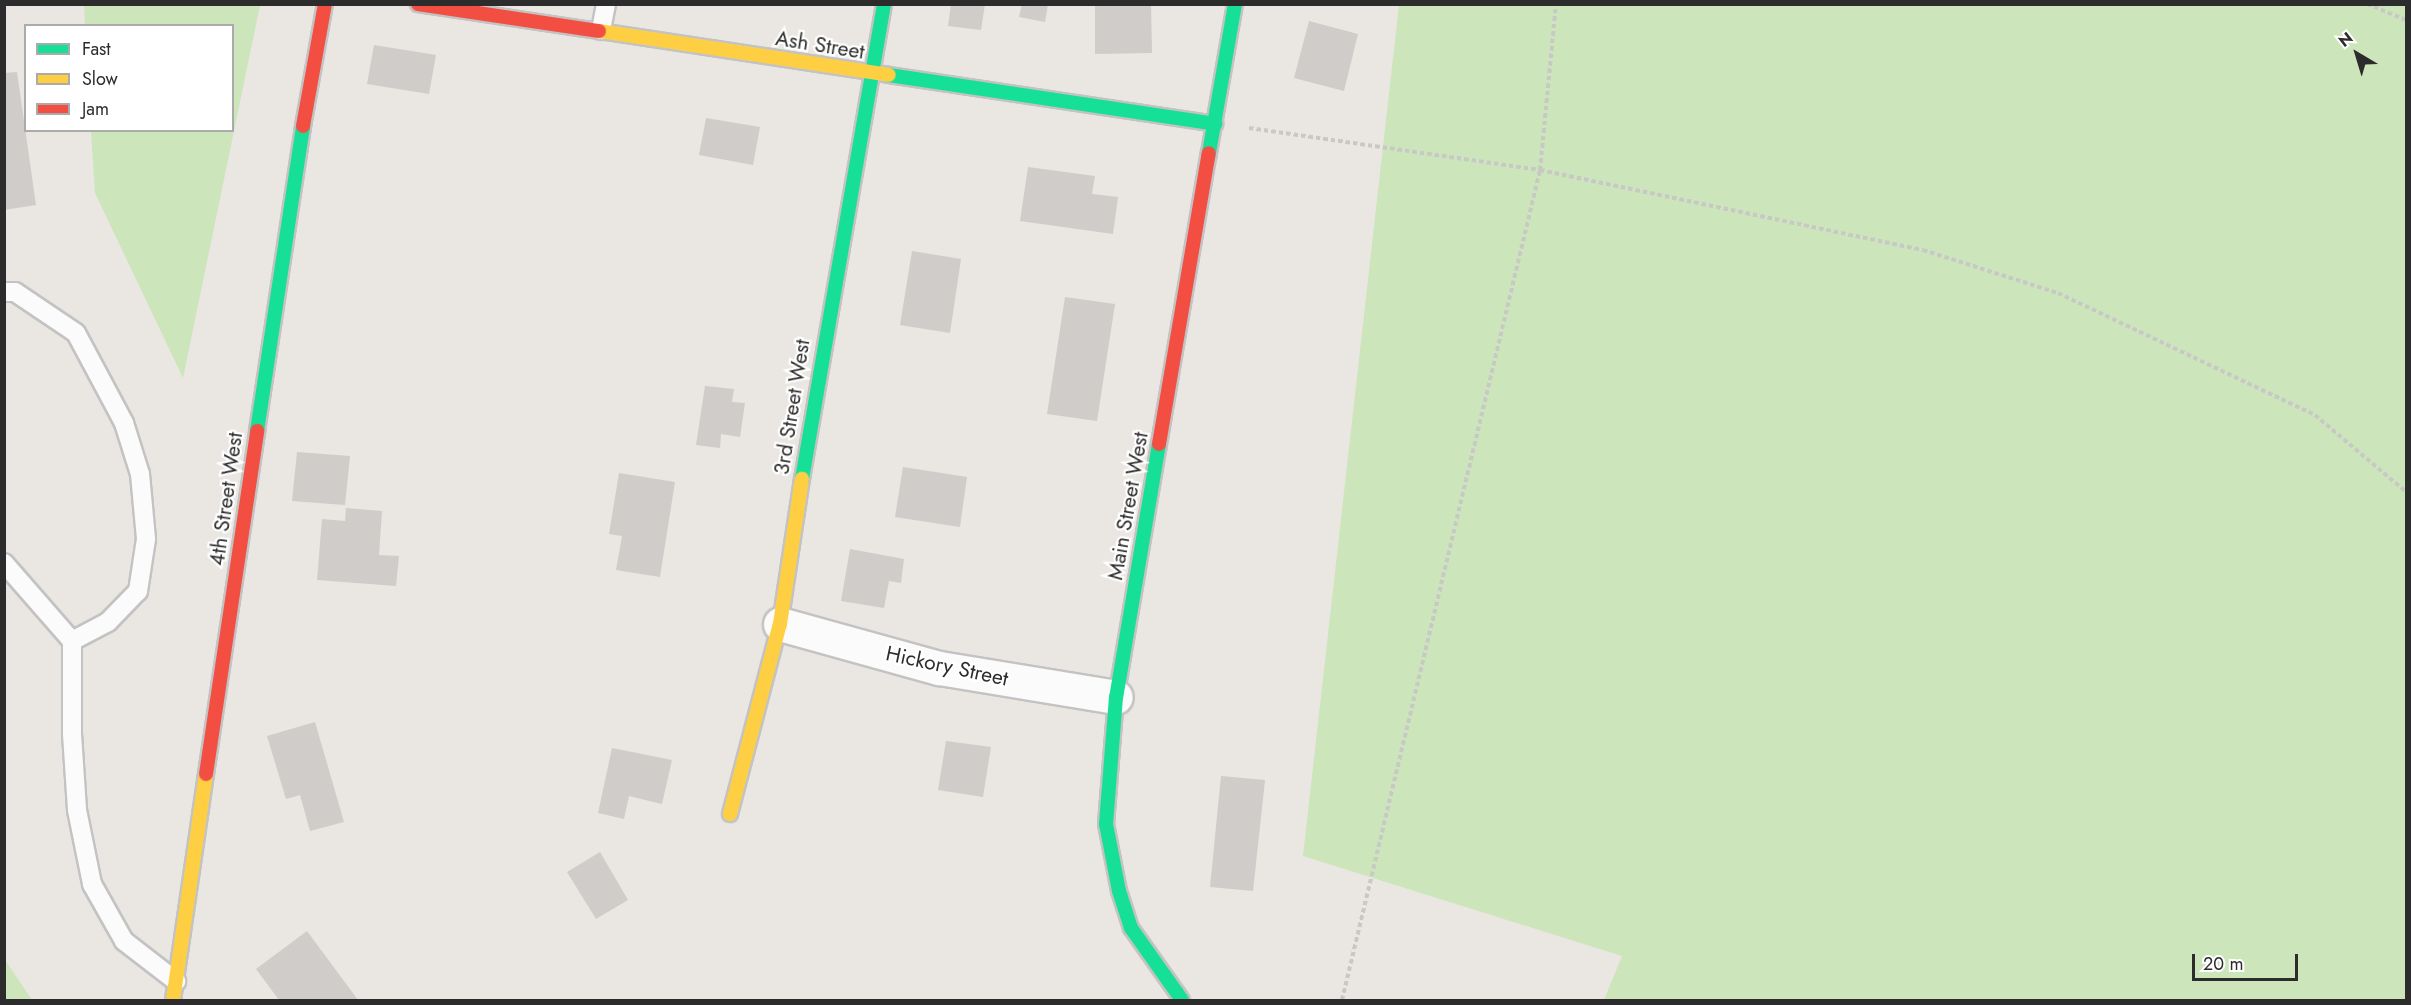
<!DOCTYPE html>
<style>
body{margin:0}
#map{position:relative;width:2411px;height:1005px;overflow:hidden;background:#eae6e2;font-family:Jost,sans-serif}
div>[style]{position:absolute}
.green>*{inset:0;background:#cce5bb}
.building>*{inset:0;background:#cfccc9}
.path>*{height:4px;margin-top:-2px;transform-origin:0;background:repeating-linear-gradient(90deg,#c8c8c7 0 4.5px,transparent 0 7.5px)}
.roads{filter:drop-shadow(2px 0 #c4c3c3) drop-shadow(-2px 0 #c4c3c3) drop-shadow(0 2px #c4c3c3) drop-shadow(0 -2px #c4c3c3)}
.lane>*{height:18px;margin:-9px;padding:0 9px;transform-origin:9px;border-radius:9px;background:#fcfbfb}
.street>*{height:33px;margin:-16.5px;padding:0 16.5px;transform-origin:16.5px;border-radius:16.5px;background:#fcfbfb}
.fast>*{height:14px;margin:-7px;padding:0 7px;transform-origin:7px;border-radius:7px;background:#16e098}
.slow>*{height:14px;margin:-7px;padding:0 7px;transform-origin:7px;border-radius:7px;background:#ffcf43}
.jam>*{height:14px;margin:-7px;padding:0 7px;transform-origin:7px;border-radius:7px;background:#f24e42}
span{translate:-50% -50%;white-space:nowrap;text-align:center;line-height:1.15;-webkit-text-stroke:4.5px #fff;paint-order:stroke}
.street-label{font-size:21px;color:#2c2c2c}
.frame{position:absolute;inset:0;border:6px solid #2c2c2c;pointer-events:none}
.legend{position:absolute;left:24px;top:24px;width:210px;height:108px;box-sizing:border-box;background:#fff;border:2px solid #ababab;margin:0;padding:8px 10px;list-style:none;font-size:18px;color:#2c2c2c}
.legend li{display:flex;align-items:center;gap:12px;height:30px}
.legend b{width:30px;border:2px solid #ababab}
.north{position:absolute;left:2327px;top:24px;width:60px;height:60px;-webkit-text-stroke:4px #fff;paint-order:stroke;rotate:322deg;font-size:16px;font-weight:700;line-height:24px;text-align:center;color:#2c2c2c}
.north::after{content:'';display:block;margin:auto;width:21px;height:27px;background:#2c2c2c;clip-path:polygon(50% 0,100% 100%,50% 72%,0 100%)}
.scale{position:absolute;left:2192px;top:954px;width:106px;height:27px;box-sizing:border-box;border:3px solid #2c2c2c;border-top:0;padding-left:8px;font-size:18px;line-height:21px;white-space:nowrap;color:#2c2c2c;-webkit-text-stroke:4px #fff;paint-order:stroke}
</style>
<div id="map">
<div class="green">
<i style="clip-path:polygon(84px 5px,260px 5px,183px 378px,95px 193px,91px 131px,232px 130px,232px 26px,85px 25px)"></i>
<i style="clip-path:polygon(1399px 5px,2406px 5px,2406px 1000px,1604px 1000px,1622px 956px,1303px 856px)"></i>
<i style="clip-path:polygon(5px 960px,32px 1000px,5px 1000px)"></i>
</div>
<div class="building">
<i style="clip-path:polygon(951px 4px,985px 4px,981px 30px,948px 26px)"></i>
<i style="clip-path:polygon(1022px 4px,1048px 4px,1045px 22px,1019px 17px)"></i>
<i style="clip-path:polygon(1095px 4px,1151px 4px,1152px 53px,1095px 54px)"></i>
<i style="clip-path:polygon(1309px 21px,1358px 34px,1344px 91px,1294px 78px)"></i>
<i style="clip-path:polygon(374px 45px,436px 55px,429px 94px,367px 84px)"></i>
<i style="clip-path:polygon(17px 72px,36px 205px,4px 210px,4px 73px)"></i>
<i style="clip-path:polygon(706px 118px,760px 127px,753px 165px,699px 155px)"></i>
<i style="clip-path:polygon(1028px 167px,1095px 176px,1092px 194px,1118px 197px,1113px 234px,1020px 221px)"></i>
<i style="clip-path:polygon(912px 251px,961px 259px,950px 333px,900px 325px)"></i>
<i style="clip-path:polygon(1065px 297px,1115px 304px,1097px 421px,1047px 414px)"></i>
<i style="clip-path:polygon(705px 386px,734px 389px,732px 402px,745px 403px,740px 437px,721px 434px,720px 448px,696px 445px)"></i>
<i style="clip-path:polygon(297px 452px,350px 456px,345px 505px,292px 501px)"></i>
<i style="clip-path:polygon(903px 467px,967px 477px,960px 527px,895px 517px)"></i>
<i style="clip-path:polygon(619px 473px,675px 482px,660px 577px,616px 570px,622px 536px,609px 534px)"></i>
<i style="clip-path:polygon(346px 508px,382px 511px,379px 555px,399px 556px,396px 586px,317px 580px,322px 519px,345px 521px)"></i>
<i style="clip-path:polygon(850px 549px,904px 559px,901px 583px,889px 581px,884px 608px,841px 601px)"></i>
<i style="clip-path:polygon(315px 722px,344px 822px,310px 831px,300px 795px,286px 799px,267px 736px)"></i>
<i style="clip-path:polygon(946px 741px,991px 747px,983px 797px,938px 790px)"></i>
<i style="clip-path:polygon(612px 748px,672px 760px,662px 804px,629px 796px,624px 819px,598px 813px)"></i>
<i style="clip-path:polygon(1221px 776px,1265px 780px,1253px 891px,1210px 887px)"></i>
<i style="clip-path:polygon(600px 852px,628px 900px,596px 919px,567px 872px)"></i>
<i style="clip-path:polygon(307px 931px,358px 1000px,279px 1000px,256px 969px)"></i>
</div>
<div class="path">
<i style="left:2367px;top:4px;width:42px;rotate:22.3deg"></i>
<i style="left:1249px;top:128px;width:294px;rotate:8.2deg"></i>
<i style="left:1540px;top:170px;width:391px;rotate:11.8deg"></i>
<i style="left:1923px;top:250px;width:142px;rotate:17.7deg"></i>
<i style="left:2058px;top:293px;width:284px;rotate:25.4deg"></i>
<i style="left:2315px;top:415px;width:119px;rotate:40.2deg"></i>
<i style="left:1342px;top:1000px;width:853px;rotate:-76.58deg"></i>
<i style="left:1540px;top:170px;width:167px;rotate:-84.5deg"></i>
</div>
<div class="roads">
<div class="lane">
<i style="left:601px;top:30px;width:26px;rotate:-79deg"></i>
<i style="left:4px;top:292px;width:11px"></i>
<i style="left:15px;top:292px;width:73px;rotate:33.9deg"></i>
<i style="left:76px;top:333px;width:102px;rotate:61.9deg"></i>
<i style="left:124px;top:423px;width:53px;rotate:72.6deg"></i>
<i style="left:140px;top:474px;width:65px;rotate:84.7deg"></i>
<i style="left:146px;top:539px;width:53px;rotate:98.7deg"></i>
<i style="left:138px;top:591px;width:43px;rotate:134.1deg"></i>
<i style="left:108px;top:622px;width:41px;rotate:152.2deg"></i>
<i style="left:4px;top:563px;width:103px;rotate:48.9deg"></i>
<i style="left:72px;top:641px;width:93px;rotate:90deg"></i>
<i style="left:72px;top:734px;width:76px;rotate:86.2deg"></i>
<i style="left:77px;top:810px;width:76px;rotate:78.5deg"></i>
<i style="left:92px;top:884px;width:65px;rotate:60.7deg"></i>
<i style="left:124px;top:941px;width:66px;rotate:37.6deg"></i>
</div>
<div class="street">
<i style="left:780px;top:624px;width:165px;rotate:15.5deg"></i>
<i style="left:939px;top:668px;width:179px;rotate:9.3deg"></i>
</div>
<div class="fast">
<i style="left:889px;top:75px;width:330px;rotate:8.5deg"></i>
<i style="left:1209px;top:153px;width:151px;rotate:-80.1deg"></i>
<i style="left:257px;top:431px;width:308px;rotate:-81.4deg"></i>
<i style="left:1159px;top:444px;width:257px;rotate:99.6deg"></i>
<i style="left:1116px;top:697px;width:127px;rotate:94.5deg"></i>
<i style="left:1106px;top:824px;width:68px;rotate:79deg"></i>
<i style="left:1119px;top:891px;width:39px;rotate:72deg"></i>
<i style="left:1131px;top:928px;width:88px;rotate:54.7deg"></i>
<i style="left:802px;top:479px;width:482px;rotate:-80.2deg"></i>
</div>
<div class="slow">
<i style="left:599px;top:31px;width:293px;rotate:8.6deg"></i>
<i style="left:730px;top:814px;width:196px;rotate:-75.3deg"></i>
<i style="left:780px;top:624px;width:147px;rotate:-81.4deg"></i>
<i style="left:173px;top:1000px;width:228px;rotate:-81.7deg"></i>
</div>
<div class="jam">
<i style="left:418px;top:4px;width:183px;rotate:8.5deg"></i>
<i style="left:303px;top:126px;width:124px;rotate:-79.8deg"></i>
<i style="left:1159px;top:444px;width:295px;rotate:-80.3deg"></i>
<i style="left:206px;top:774px;width:347px;rotate:-81.5deg"></i>
</div>
</div>
<div class="street-label">
<span style="left:820px;top:45px;rotate:9deg">Ash Street</span>
<span style="left:792px;top:407px;rotate:-81deg">3rd Street West</span>
<span style="left:226px;top:499px;rotate:-82deg">4th Street West</span>
<span style="left:1128px;top:506px;rotate:-80deg">Main Street West</span>
<span style="left:947px;top:666px;rotate:12deg">Hickory Street</span>
</div>
<div class="frame"></div>
<ul class="legend">
<li><b style="height:8px;background:#16e098"></b>Fast</li>
<li><b style="height:8px;background:#ffcf43"></b>Slow</li>
<li><b style="height:8px;background:#f24e42"></b>Jam</li>
</ul>
<div class="north">N</div>
<div class="scale">20 m</div>
</div>
